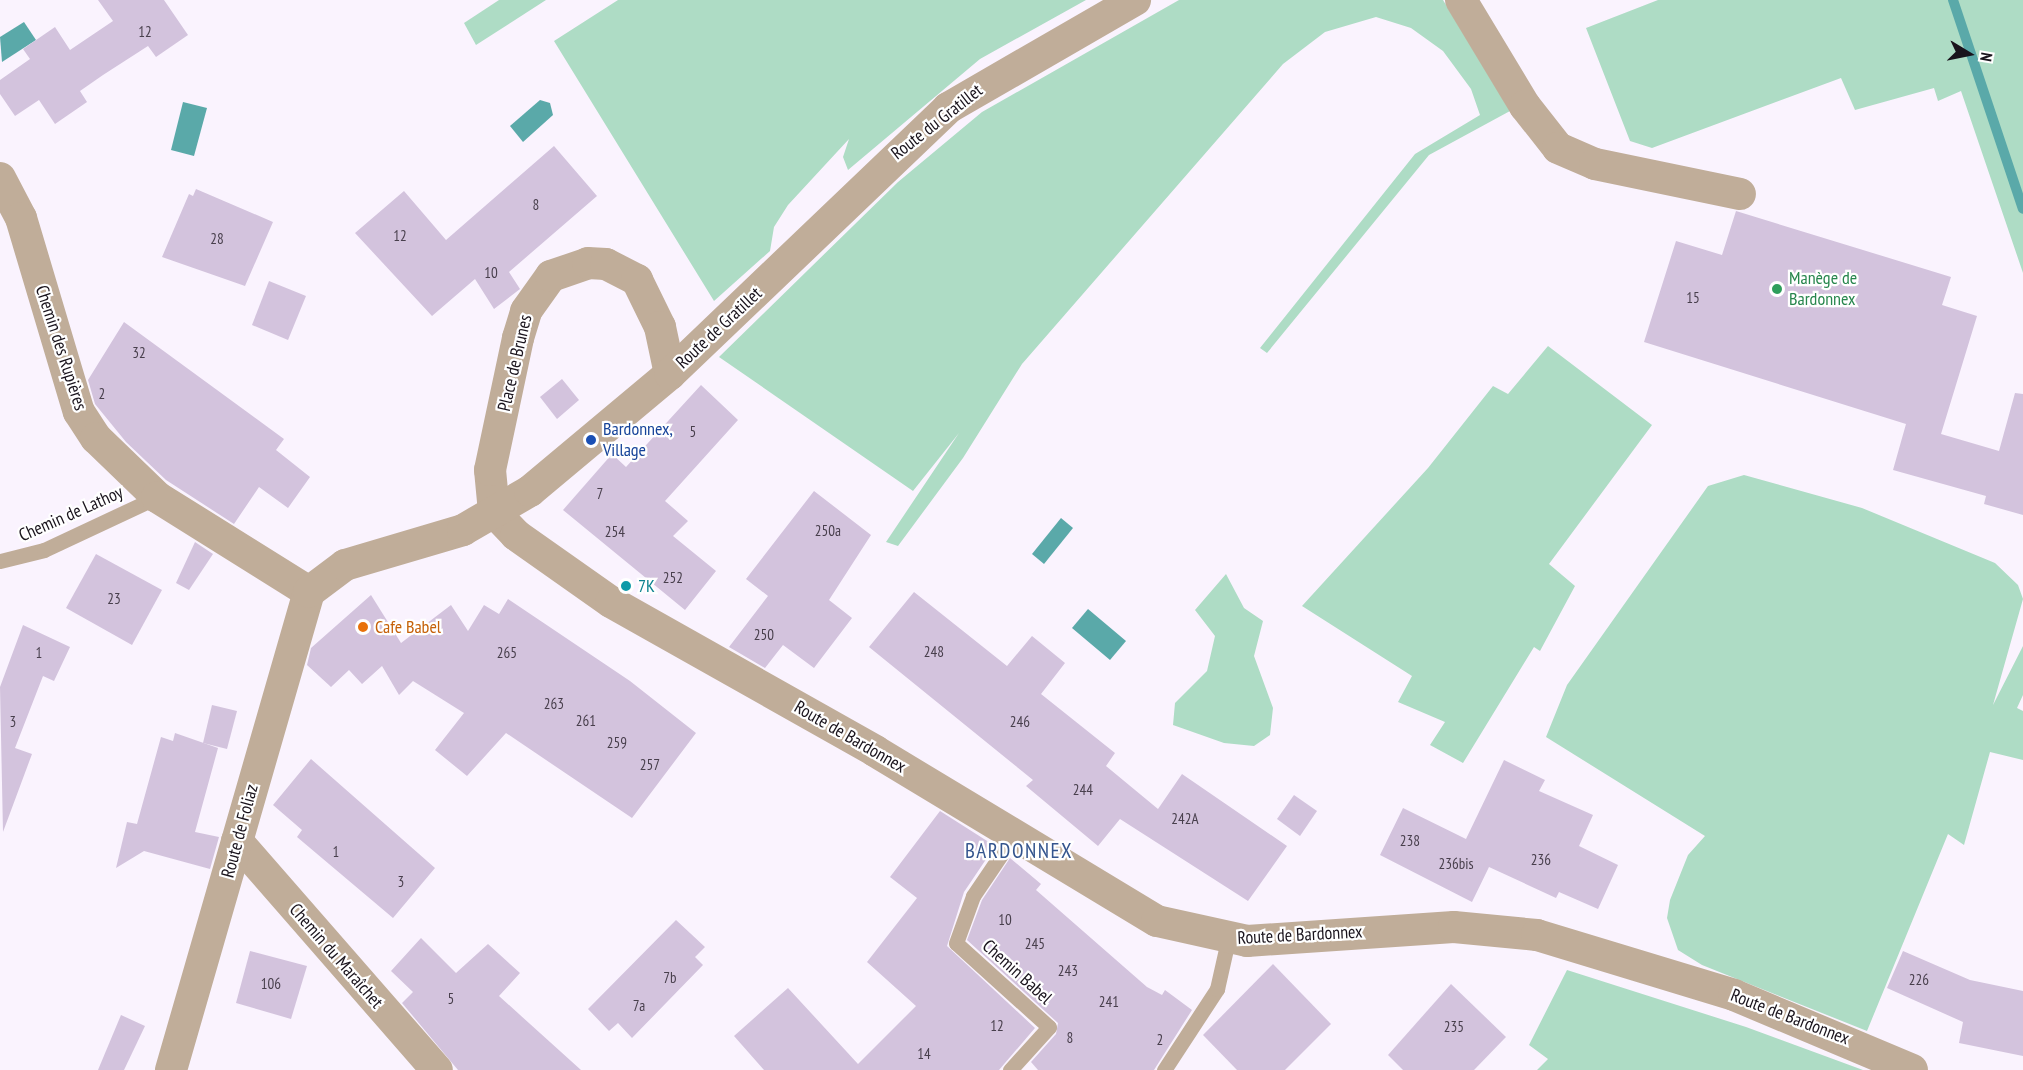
<!DOCTYPE html>
<meta charset="utf-8">
<style>
body{margin:0}
#map{position:relative;width:2023px;height:1070px;overflow:hidden;background:#faf3fe;font-family:"PT Sans Narrow",sans-serif}
div>[style]{position:absolute}
.green>*{inset:0;background:#aedcc5}
.water>*{inset:0;background:#5aa9a9}
.stream>*{height:10px;margin:-5px;padding:0 5px;transform-origin:5px;border-radius:5px;background:#5aa9a9}
.building>*{inset:0;background:#d3c3dd}
.service>*{height:15px;margin:-7.5px;padding:0 7.5px;transform-origin:7.5px;border-radius:7.5px;background:#c0ad99}
.minor>*{height:32px;margin:-16px;padding:0 16px;transform-origin:16px;border-radius:16px;background:#c0ad99}
.dots>*{width:16px;height:16px;translate:-50% -50%;box-sizing:border-box;border:3px solid #fff;border-radius:50%}
span{translate:-50% -50%;white-space:nowrap;text-align:center;line-height:1.15;-webkit-text-stroke:4.5px #fff;paint-order:stroke}
.number-label{font-size:15px;color:#483f4c}
.number-label span{-webkit-text-stroke-width:0}
.street-label{font-size:18px;color:#19131c}
.leisure-label{font-size:18px;color:#27864d}
.left{translate:0 -50%;text-align:left}
.transit-label{font-size:18px;color:#164399}
.culture-label{font-size:18px;color:#0d838f}
.food-label{font-size:18px;color:#c56008}
.quarter-label{font-size:21px;color:#35558e;letter-spacing:1.5px}
.north{position:absolute;left:1939px;top:24px;width:60px;height:60px;-webkit-text-stroke:4px #fff;paint-order:stroke;rotate:100deg;font-size:16px;font-weight:700;line-height:24px;text-align:center;color:#19131c}
.north::after{content:'';display:block;margin:auto;width:21px;height:27px;background:#19131c;clip-path:polygon(50% 0,100% 100%,50% 72%,0 100%)}
</style>
<div id="map">
<div class="green">
<i style="clip-path:polygon(499px 0,546px 0,476px 45px,464px 23px)"></i>
<i style="clip-path:polygon(618px 0,1086px 0,980px 59px,848px 170px,843px 157px,849px 139px,788px 205px,774px 227px,770px 251px,714px 301px,554px 41px)"></i>
<i style="clip-path:polygon(1179px 0,1443px 0,1510px 111px,1429px 155px,1267px 353px,1260px 348px,1415px 154px,1480px 115px,1471px 89px,1443px 51px,1411px 28px,1376px 17px,1325px 32px,1283px 64px,1022px 364px,963px 458px,898px 546px,886px 542px,959px 433px,913px 491px,719px 357px,898px 182px,982px 112px)"></i>
<i style="clip-path:polygon(1658px 0,2023px 0,2023px 273px,1961px 91px,1938px 101px,1934px 88px,1855px 110px,1841px 78px,1652px 148px,1630px 141px,1586px 28px)"></i>
<i style="clip-path:polygon(1548px 346px,1652px 425px,1549px 564px,1575px 586px,1540px 651px,1534px 647px,1463px 763px,1430px 745px,1445px 722px,1398px 702px,1412px 676px,1302px 606px,1428px 468px,1493px 386px,1508px 394px)"></i>
<i style="clip-path:polygon(1744px 475px,1862px 508px,1995px 563px,2018px 585px,2023px 599px,1993px 705px,2023px 646px,2023px 695px,2017px 708px,2023px 711px,2023px 760px,1990px 752px,1964px 845px,1948px 834px,1867px 1031px,1702px 965px,1678px 950px,1667px 918px,1670px 900px,1688px 855px,1705px 836px,1546px 737px,1567px 685px,1708px 486px)"></i>
<i style="clip-path:polygon(1226px 574px,1244px 608px,1263px 621px,1254px 656px,1273px 708px,1270px 735px,1254px 746px,1224px 743px,1173px 725px,1175px 703px,1207px 671px,1215px 636px,1195px 610px)"></i>
<i style="clip-path:polygon(1567px 970px,1746px 1027px,1863px 1070px,1537px 1070px,1548px 1059px,1529px 1045px)"></i>
</div>
<div class="water">
<i style="clip-path:polygon(24px 22px,36px 40px,2px 62px,0 37px)"></i>
<i style="clip-path:polygon(540px 100px,550px 103px,553px 115px,523px 142px,510px 126px)"></i>
<i style="clip-path:polygon(183px 102px,207px 108px,194px 156px,171px 150px)"></i>
<i style="clip-path:polygon(1061px 518px,1073px 528px,1044px 564px,1032px 554px)"></i>
<i style="clip-path:polygon(1088px 609px,1126px 641px,1110px 660px,1072px 628px)"></i>
</div>
<div class="stream">
<i style="left:1953px;top:0;width:220px;rotate:71.5deg"></i>
</div>
<div class="building">
<i style="clip-path:polygon(98px 0,164px 0,188px 35px,156px 57px,148px 46px,103px 75px,80px 91px,87px 102px,55px 124px,39px 100px,15px 116px,0 94px,0 80px,30px 59px,23px 49px,55px 27px,70px 50px,113px 21px)"></i>
<i style="clip-path:polygon(554px 146px,597px 196px,509px 272px,520px 289px,494px 309px,475px 279px,432px 316px,355px 233px,404px 191px,446px 240px)"></i>
<i style="clip-path:polygon(196px 189px,273px 222px,245px 286px,162px 257px,189px 194px,193px 196px)"></i>
<i style="clip-path:polygon(1736px 211px,1951px 277px,1942px 305px,1977px 316px,1941px 434px,1999px 451px,2015px 393px,2023px 394px,2023px 515px,1984px 504px,1986px 496px,1893px 470px,1906px 424px,1644px 342px,1676px 241px,1722px 255px)"></i>
<i style="clip-path:polygon(269px 281px,306px 296px,288px 340px,252px 325px)"></i>
<i style="clip-path:polygon(124px 322px,284px 439px,276px 450px,310px 477px,288px 508px,259px 487px,234px 524px,166px 480px,126px 442px,95px 404px,88px 380px)"></i>
<i style="clip-path:polygon(562px 379px,579px 400px,557px 419px,540px 397px)"></i>
<i style="clip-path:polygon(701px 385px,738px 420px,665px 501px,688px 521px,673px 536px,716px 571px,685px 610px,563px 510px,612px 454px,626px 467px)"></i>
<i style="clip-path:polygon(814px 491px,871px 535px,829px 600px,852px 618px,814px 668px,783px 645px,765px 668px,729px 647px,768px 596px,746px 579px)"></i>
<i style="clip-path:polygon(195px 542px,213px 554px,189px 590px,176px 583px)"></i>
<i style="clip-path:polygon(96px 554px,162px 590px,132px 645px,66px 608px)"></i>
<i style="clip-path:polygon(914px 592px,1007px 666px,1032px 636px,1065px 663px,1041px 694px,1115px 753px,1106px 766px,1158px 809px,1182px 774px,1287px 846px,1248px 901px,1120px 819px,1098px 846px,1026px 786px,1033px 780px,869px 647px)"></i>
<i style="clip-path:polygon(371px 595px,401px 643px,451px 605px,468px 631px,484px 605px,499px 614px,508px 599px,630px 681px,696px 733px,632px 818px,506px 733px,467px 776px,435px 750px,464px 713px,413px 681px,399px 695px,382px 666px,362px 684px,349px 670px,331px 687px,307px 665px,311px 648px)"></i>
<i style="clip-path:polygon(23px 625px,70px 647px,54px 681px,43px 676px,15px 748px,32px 754px,3px 832px,0 687px)"></i>
<i style="clip-path:polygon(212px 705px,237px 711px,227px 749px,203px 743px)"></i>
<i style="clip-path:polygon(175px 733px,218px 748px,195px 832px,219px 837px,210px 869px,144px 851px,116px 868px,127px 822px,137px 824px,161px 737px,173px 741px)"></i>
<i style="clip-path:polygon(311px 759px,435px 868px,393px 918px,297px 837px,302px 830px,273px 805px)"></i>
<i style="clip-path:polygon(1504px 760px,1545px 780px,1539px 791px,1593px 815px,1579px 846px,1618px 865px,1598px 909px,1559px 892px,1556px 898px,1489px 867px,1472px 902px,1380px 855px,1403px 808px,1466px 839px)"></i>
<i style="clip-path:polygon(1294px 795px,1317px 811px,1300px 836px,1277px 819px)"></i>
<i style="clip-path:polygon(940px 811px,995px 846px,964px 892px,947px 946px,1035px 1028px,999px 1070px,764px 1070px,734px 1036px,788px 988px,858px 1064px,916px 1006px,867px 962px,917px 898px,890px 877px)"></i>
<i style="clip-path:polygon(1010px 858px,1041px 884px,1036px 890px,1147px 987px,1162px 995px,1165px 990px,1192px 1010px,1154px 1070px,1038px 1070px,1031px 1062px,1056px 1034px,1058px 1023px,967px 940px,982px 900px)"></i>
<i style="clip-path:polygon(676px 920px,705px 947px,695px 957px,703px 965px,632px 1038px,618px 1023px,609px 1031px,588px 1009px)"></i>
<i style="clip-path:polygon(421px 938px,456px 973px,488px 944px,520px 973px,499px 996px,581px 1070px,458px 1070px,402px 1003px,413px 992px,391px 971px)"></i>
<i style="clip-path:polygon(250px 951px,307px 966px,291px 1019px,236px 1003px)"></i>
<i style="clip-path:polygon(1903px 951px,1970px 980px,2023px 991px,2023px 1056px,1959px 1043px,1963px 1022px,1887px 988px)"></i>
<i style="clip-path:polygon(1273px 964px,1331px 1024px,1285px 1070px,1237px 1070px,1203px 1035px)"></i>
<i style="clip-path:polygon(1451px 984px,1506px 1037px,1474px 1070px,1403px 1070px,1388px 1055px)"></i>
<i style="clip-path:polygon(121px 1015px,145px 1026px,124px 1070px,98px 1070px)"></i>
</div>
<div class="service">
<i style="left:0;top:561px;width:45px;rotate:-14deg"></i>
<i style="left:44px;top:550px;width:125px;rotate:-25.1deg"></i>
<i style="left:1010px;top:1070px;width:58px;rotate:-47.8deg"></i>
<i style="left:1049px;top:1027px;width:125px;rotate:-137.9deg"></i>
<i style="left:956px;top:943px;width:50px;rotate:-70.1deg"></i>
<i style="left:973px;top:896px;width:75px;rotate:-55.9deg"></i>
<i style="left:1164px;top:1070px;width:97px;rotate:-56.8deg"></i>
<i style="left:1217px;top:989px;width:50px;rotate:-77.3deg"></i>
</div>
<div class="minor">
<i style="left:1461px;top:0;width:124px;rotate:58.9deg"></i>
<i style="left:1525px;top:106px;width:53px;rotate:51.8deg"></i>
<i style="left:1558px;top:148px;width:40px;rotate:23.4deg"></i>
<i style="left:1595px;top:164px;width:148px;rotate:11.7deg"></i>
<i style="left:0;top:178px;width:45px;rotate:62.3deg"></i>
<i style="left:21px;top:218px;width:202px;rotate:73.4deg"></i>
<i style="left:79px;top:412px;width:31px;rotate:57deg"></i>
<i style="left:96px;top:438px;width:85px;rotate:44deg"></i>
<i style="left:157px;top:497px;width:179px;rotate:32deg"></i>
<i style="left:494px;top:512px;width:32px;rotate:46deg"></i>
<i style="left:516px;top:535px;width:116px;rotate:35.2deg"></i>
<i style="left:611px;top:602px;width:303px;rotate:29.4deg"></i>
<i style="left:875px;top:751px;width:329px;rotate:31.1deg"></i>
<i style="left:1157px;top:921px;width:92px;rotate:12.5deg"></i>
<i style="left:1247px;top:941px;width:207px;rotate:-3.9deg"></i>
<i style="left:1454px;top:927px;width:83px;rotate:5.5deg"></i>
<i style="left:1537px;top:935px;width:206px;rotate:16.9deg"></i>
<i style="left:1734px;top:995px;width:193px;rotate:22.8deg"></i>
<i style="left:494px;top:512px;width:42px;rotate:-95.4deg"></i>
<i style="left:490px;top:470px;width:135px;rotate:-78deg"></i>
<i style="left:518px;top:338px;width:28px;rotate:-73deg"></i>
<i style="left:526px;top:311px;width:43px;rotate:-54.5deg"></i>
<i style="left:551px;top:276px;width:39px;rotate:-19deg"></i>
<i style="left:588px;top:263px;width:18px;rotate:3deg"></i>
<i style="left:606px;top:264px;width:35px;rotate:27deg"></i>
<i style="left:637px;top:280px;width:52px;rotate:63.9deg"></i>
<i style="left:660px;top:327px;width:48px;rotate:78deg"></i>
<i style="left:237px;top:841px;width:304px;rotate:48.9deg"></i>
<i style="left:171px;top:1070px;width:498px;rotate:-73.9deg"></i>
<i style="left:309px;top:592px;width:45px;rotate:-36.9deg"></i>
<i style="left:345px;top:565px;width:123px;rotate:-16.5deg"></i>
<i style="left:463px;top:530px;width:78px;rotate:-30.2deg"></i>
<i style="left:530px;top:491px;width:182px;rotate:-39.9deg"></i>
<i style="left:670px;top:374px;width:385px;rotate:-43.7deg"></i>
<i style="left:948px;top:108px;width:216px;rotate:-30deg"></i>
</div>
<div class="dots">
<i style="left:1777px;top:289px;background:#2e9e5b"></i>
<i style="left:591px;top:440px;background:#1a4fb4"></i>
<i style="left:626px;top:586px;background:#0f9aa8"></i>
<i style="left:363px;top:627px;background:#e8710a"></i>
</div>
<div class="number-label">
<span style="left:145px;top:32px">12</span>
<span style="left:536px;top:205px">8</span>
<span style="left:400px;top:236px">12</span>
<span style="left:217px;top:239px">28</span>
<span style="left:491px;top:273px">10</span>
<span style="left:1693px;top:298px">15</span>
<span style="left:139px;top:353px">32</span>
<span style="left:102px;top:394px">2</span>
<span style="left:693px;top:432px">5</span>
<span style="left:600px;top:494px">7</span>
<span style="left:828px;top:531px">250a</span>
<span style="left:615px;top:532px">254</span>
<span style="left:673px;top:578px">252</span>
<span style="left:114px;top:599px">23</span>
<span style="left:764px;top:635px">250</span>
<span style="left:934px;top:652px">248</span>
<span style="left:39px;top:653px">1</span>
<span style="left:507px;top:653px">265</span>
<span style="left:554px;top:704px">263</span>
<span style="left:586px;top:721px">261</span>
<span style="left:13px;top:722px">3</span>
<span style="left:1020px;top:722px">246</span>
<span style="left:617px;top:743px">259</span>
<span style="left:650px;top:765px">257</span>
<span style="left:1083px;top:790px">244</span>
<span style="left:1185px;top:819px">242A</span>
<span style="left:1410px;top:841px">238</span>
<span style="left:336px;top:852px">1</span>
<span style="left:1541px;top:860px">236</span>
<span style="left:1456px;top:864px">236bis</span>
<span style="left:401px;top:882px">3</span>
<span style="left:1005px;top:920px">10</span>
<span style="left:1035px;top:944px">245</span>
<span style="left:1068px;top:971px">243</span>
<span style="left:670px;top:978px">7b</span>
<span style="left:1919px;top:980px">226</span>
<span style="left:271px;top:984px">106</span>
<span style="left:451px;top:999px">5</span>
<span style="left:1109px;top:1002px">241</span>
<span style="left:639px;top:1006px">7a</span>
<span style="left:997px;top:1026px">12</span>
<span style="left:1454px;top:1027px">235</span>
<span style="left:1070px;top:1038px">8</span>
<span style="left:1160px;top:1040px">2</span>
<span style="left:924px;top:1054px">14</span>
</div>
<div class="street-label">
<span style="left:937px;top:122px;rotate:-38deg">Route du Gratillet</span>
<span style="left:719px;top:328px;rotate:-43deg">Route de Gratillet</span>
<span style="left:61px;top:348px;rotate:72deg">Chemin des Rupières</span>
<span style="left:515px;top:363px;rotate:-77deg">Place de Brunes</span>
<span style="left:71px;top:514px;rotate:-24deg">Chemin de Lathoy</span>
<span style="left:850px;top:737px;rotate:30deg">Route de Bardonnex</span>
<span style="left:240px;top:831px;rotate:-75deg">Route de Foliaz</span>
<span style="left:1300px;top:935px;rotate:-3deg">Route de Bardonnex</span>
<span style="left:336px;top:956px;rotate:49deg">Chemin du Maraîchet</span>
<span style="left:1017px;top:972px;rotate:42deg">Chemin Babel</span>
<span style="left:1790px;top:1017px;rotate:21deg">Route de Bardonnex</span>
</div>
<div class="leisure-label">
<span class="left" style="left:1789px;top:289px">Manège de<br>Bardonnex</span>
</div>
<div class="transit-label">
<span class="left" style="left:603px;top:440px">Bardonnex,<br>Village</span>
</div>
<div class="culture-label">
<span class="left" style="left:638px;top:586px">7K</span>
</div>
<div class="food-label">
<span class="left" style="left:375px;top:627px">Cafe Babel</span>
</div>
<div class="quarter-label">
<span style="left:1019px;top:851px">BARDONNEX</span>
</div>
<div class="north">N</div>
</div>
